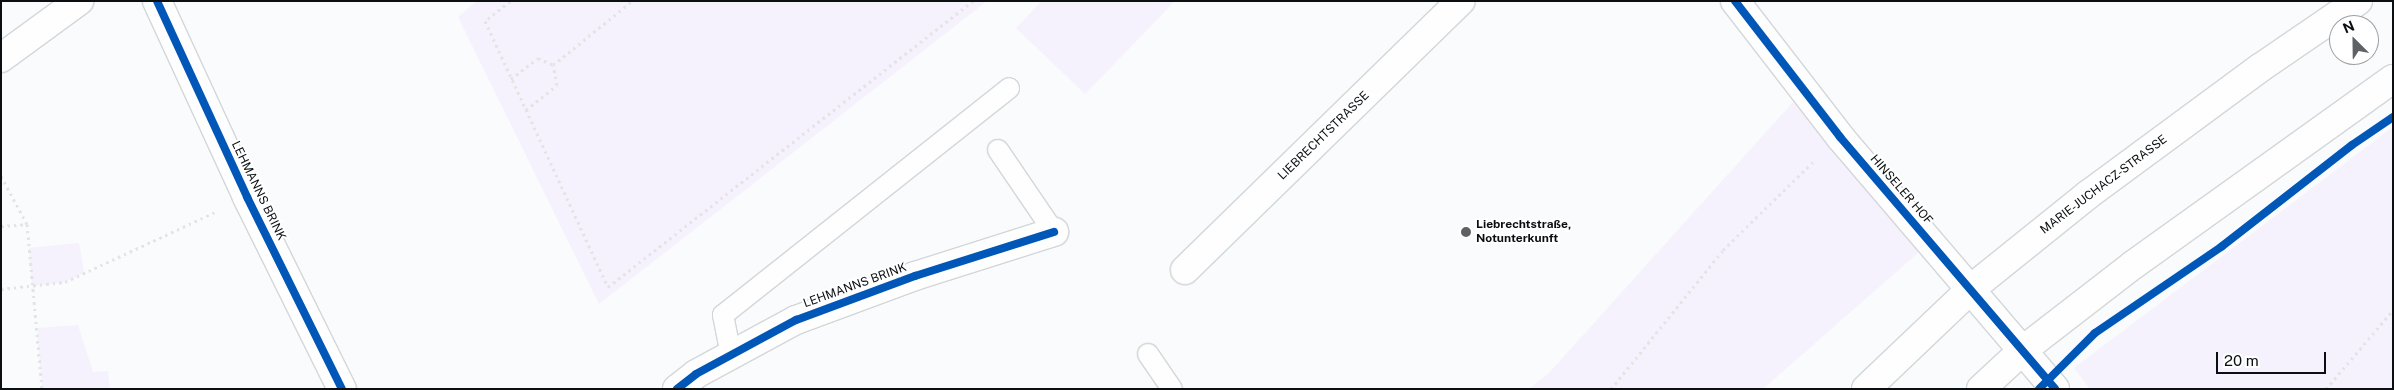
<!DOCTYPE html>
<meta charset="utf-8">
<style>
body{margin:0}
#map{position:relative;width:2394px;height:390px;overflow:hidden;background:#f9fbfd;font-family:"Public Sans",sans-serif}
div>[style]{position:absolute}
.green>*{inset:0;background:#f5f1fd}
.path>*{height:3px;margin-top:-1.5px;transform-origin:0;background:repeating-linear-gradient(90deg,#e3e4e4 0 2.5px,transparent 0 6.5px)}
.roads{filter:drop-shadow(1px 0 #d3d7d9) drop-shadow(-1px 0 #d3d7d9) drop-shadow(0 1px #d3d7d9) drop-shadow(0 -1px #d3d7d9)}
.lane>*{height:20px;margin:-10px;padding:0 10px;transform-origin:10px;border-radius:10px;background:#fefeff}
.street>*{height:28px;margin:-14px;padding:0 14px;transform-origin:14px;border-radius:14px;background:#fefeff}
.secondary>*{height:28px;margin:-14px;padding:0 14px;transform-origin:14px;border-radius:14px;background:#fefeff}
.cycleway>*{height:8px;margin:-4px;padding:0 4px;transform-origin:4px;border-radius:4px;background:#0057b8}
.dots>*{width:14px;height:14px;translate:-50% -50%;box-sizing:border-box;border:2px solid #fff;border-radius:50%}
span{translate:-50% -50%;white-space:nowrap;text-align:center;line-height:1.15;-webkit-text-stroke:4px #fff;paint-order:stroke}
.street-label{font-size:12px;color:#0b0f11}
.poi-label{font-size:12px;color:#0b0f11;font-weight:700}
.left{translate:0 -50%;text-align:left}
.frame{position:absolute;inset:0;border:2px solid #0b0f11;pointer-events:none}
.north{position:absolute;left:2329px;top:15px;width:50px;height:50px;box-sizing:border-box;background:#fff;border:1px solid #9d9fa0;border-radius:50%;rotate:337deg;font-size:14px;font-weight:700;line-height:20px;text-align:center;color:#0b0f11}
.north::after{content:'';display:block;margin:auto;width:18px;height:22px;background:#5e6264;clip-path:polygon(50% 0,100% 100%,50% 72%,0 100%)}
.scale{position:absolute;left:2216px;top:352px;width:110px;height:22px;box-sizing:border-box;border:2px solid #0b0f11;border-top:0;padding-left:6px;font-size:15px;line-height:18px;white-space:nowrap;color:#0b0f11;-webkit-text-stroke:4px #fff;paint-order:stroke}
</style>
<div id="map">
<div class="green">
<i style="clip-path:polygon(477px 1px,987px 1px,599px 304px,458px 17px)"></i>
<i style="clip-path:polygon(1042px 1px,1175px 1px,1085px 94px,1016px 28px)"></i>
<i style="clip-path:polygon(1794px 101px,1919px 252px,1763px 389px,1529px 389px,1549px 373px)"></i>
<i style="clip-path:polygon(2393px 127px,2393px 389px,2090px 389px,2074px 368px)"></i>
<i style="clip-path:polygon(79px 243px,84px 273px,65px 282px,32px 286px,29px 248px)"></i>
<i style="clip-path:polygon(78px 325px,93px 372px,108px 371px,110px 389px,42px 389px,37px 328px)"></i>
</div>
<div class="path">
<i style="left:510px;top:1px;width:32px;rotate:141deg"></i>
<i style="left:485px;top:21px;width:293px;rotate:65.2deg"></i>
<i style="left:608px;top:287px;width:464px;rotate:-38.1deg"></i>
<i style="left:511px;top:79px;width:34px;rotate:-38deg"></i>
<i style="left:538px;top:58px;width:17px;rotate:25deg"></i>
<i style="left:553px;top:65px;width:102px;rotate:-39deg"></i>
<i style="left:526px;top:110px;width:40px;rotate:-39deg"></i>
<i style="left:557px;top:85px;width:20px;rotate:-101deg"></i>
<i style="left:1px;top:176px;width:55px;rotate:61.6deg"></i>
<i style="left:27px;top:224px;width:166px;rotate:84.8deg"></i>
<i style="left:1px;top:226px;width:26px;rotate:-4deg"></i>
<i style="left:1px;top:289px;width:64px;rotate:-6.2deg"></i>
<i style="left:65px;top:282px;width:168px;rotate:-25deg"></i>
<i style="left:1611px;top:389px;width:179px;rotate:-51.1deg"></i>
<i style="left:1723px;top:250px;width:129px;rotate:-44.4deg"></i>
<i style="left:2326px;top:389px;width:104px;rotate:-49.7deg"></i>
</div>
<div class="roads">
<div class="lane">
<i style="left:998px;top:150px;width:99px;rotate:55.7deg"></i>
<i style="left:1148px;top:354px;width:42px;rotate:55.6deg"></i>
<i style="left:731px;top:355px;width:41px;rotate:-101.3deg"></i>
<i style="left:723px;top:315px;width:365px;rotate:-38.4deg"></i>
</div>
<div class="street">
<i style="left:157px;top:1px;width:216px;rotate:65.3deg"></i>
<i style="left:247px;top:197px;width:214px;rotate:63.7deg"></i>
<i style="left:1735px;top:1px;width:172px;rotate:52.3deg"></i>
<i style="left:1840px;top:137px;width:331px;rotate:49.5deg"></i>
<i style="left:1px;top:58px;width:97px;rotate:-36.2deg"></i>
<i style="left:1185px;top:270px;width:385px;rotate:-44.3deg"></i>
<i style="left:677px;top:389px;width:24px;rotate:-38deg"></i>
<i style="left:696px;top:374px;width:114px;rotate:-28.4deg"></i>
<i style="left:796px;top:320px;width:127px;rotate:-20.3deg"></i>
<i style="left:915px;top:276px;width:146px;rotate:-17.6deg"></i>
</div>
<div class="secondary">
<i style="left:1866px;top:389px;width:146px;rotate:-43.6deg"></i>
<i style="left:1972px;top:288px;width:150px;rotate:-38.8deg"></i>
<i style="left:2089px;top:194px;width:212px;rotate:-36.4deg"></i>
<i style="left:2260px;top:68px;width:119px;rotate:-34.4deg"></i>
<i style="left:1981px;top:389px;width:57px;rotate:-42.9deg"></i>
<i style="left:2023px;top:350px;width:139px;rotate:-37.7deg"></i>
<i style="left:2133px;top:265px;width:320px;rotate:-35.6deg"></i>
</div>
</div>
<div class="cycleway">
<i style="left:157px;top:1px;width:216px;rotate:65.3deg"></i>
<i style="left:247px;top:197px;width:214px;rotate:63.7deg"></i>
<i style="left:1735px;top:1px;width:172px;rotate:52.3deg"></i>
<i style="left:1840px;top:137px;width:331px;rotate:49.5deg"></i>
<i style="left:677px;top:389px;width:24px;rotate:-38deg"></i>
<i style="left:696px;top:374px;width:114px;rotate:-28.4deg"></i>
<i style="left:796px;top:320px;width:127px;rotate:-20.3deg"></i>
<i style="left:915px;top:276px;width:146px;rotate:-17.6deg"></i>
<i style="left:2039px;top:389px;width:79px;rotate:-45deg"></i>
<i style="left:2095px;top:333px;width:153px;rotate:-34.3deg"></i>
<i style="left:2221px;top:247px;width:166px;rotate:-37.9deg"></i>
<i style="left:2352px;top:145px;width:50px;rotate:-34.3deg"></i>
</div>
<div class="dots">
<i style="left:1466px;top:232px;background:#5e6264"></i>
</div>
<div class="street-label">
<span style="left:1324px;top:136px;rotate:-44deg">LIEBRECHTSTRASSE</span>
<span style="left:2104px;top:185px;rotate:-37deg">MARIE-JUCHACZ-STRASSE</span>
<span style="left:1901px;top:190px;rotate:49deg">HINSELER HOF</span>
<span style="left:258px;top:191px;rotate:64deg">LEHMANNS BRINK</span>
<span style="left:855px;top:286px;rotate:-20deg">LEHMANNS BRINK</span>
</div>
<div class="poi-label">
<span class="left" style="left:1476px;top:232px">Liebrechtstraße,<br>Notunterkunft</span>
</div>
<div class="frame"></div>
<div class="north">N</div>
<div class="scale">20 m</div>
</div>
